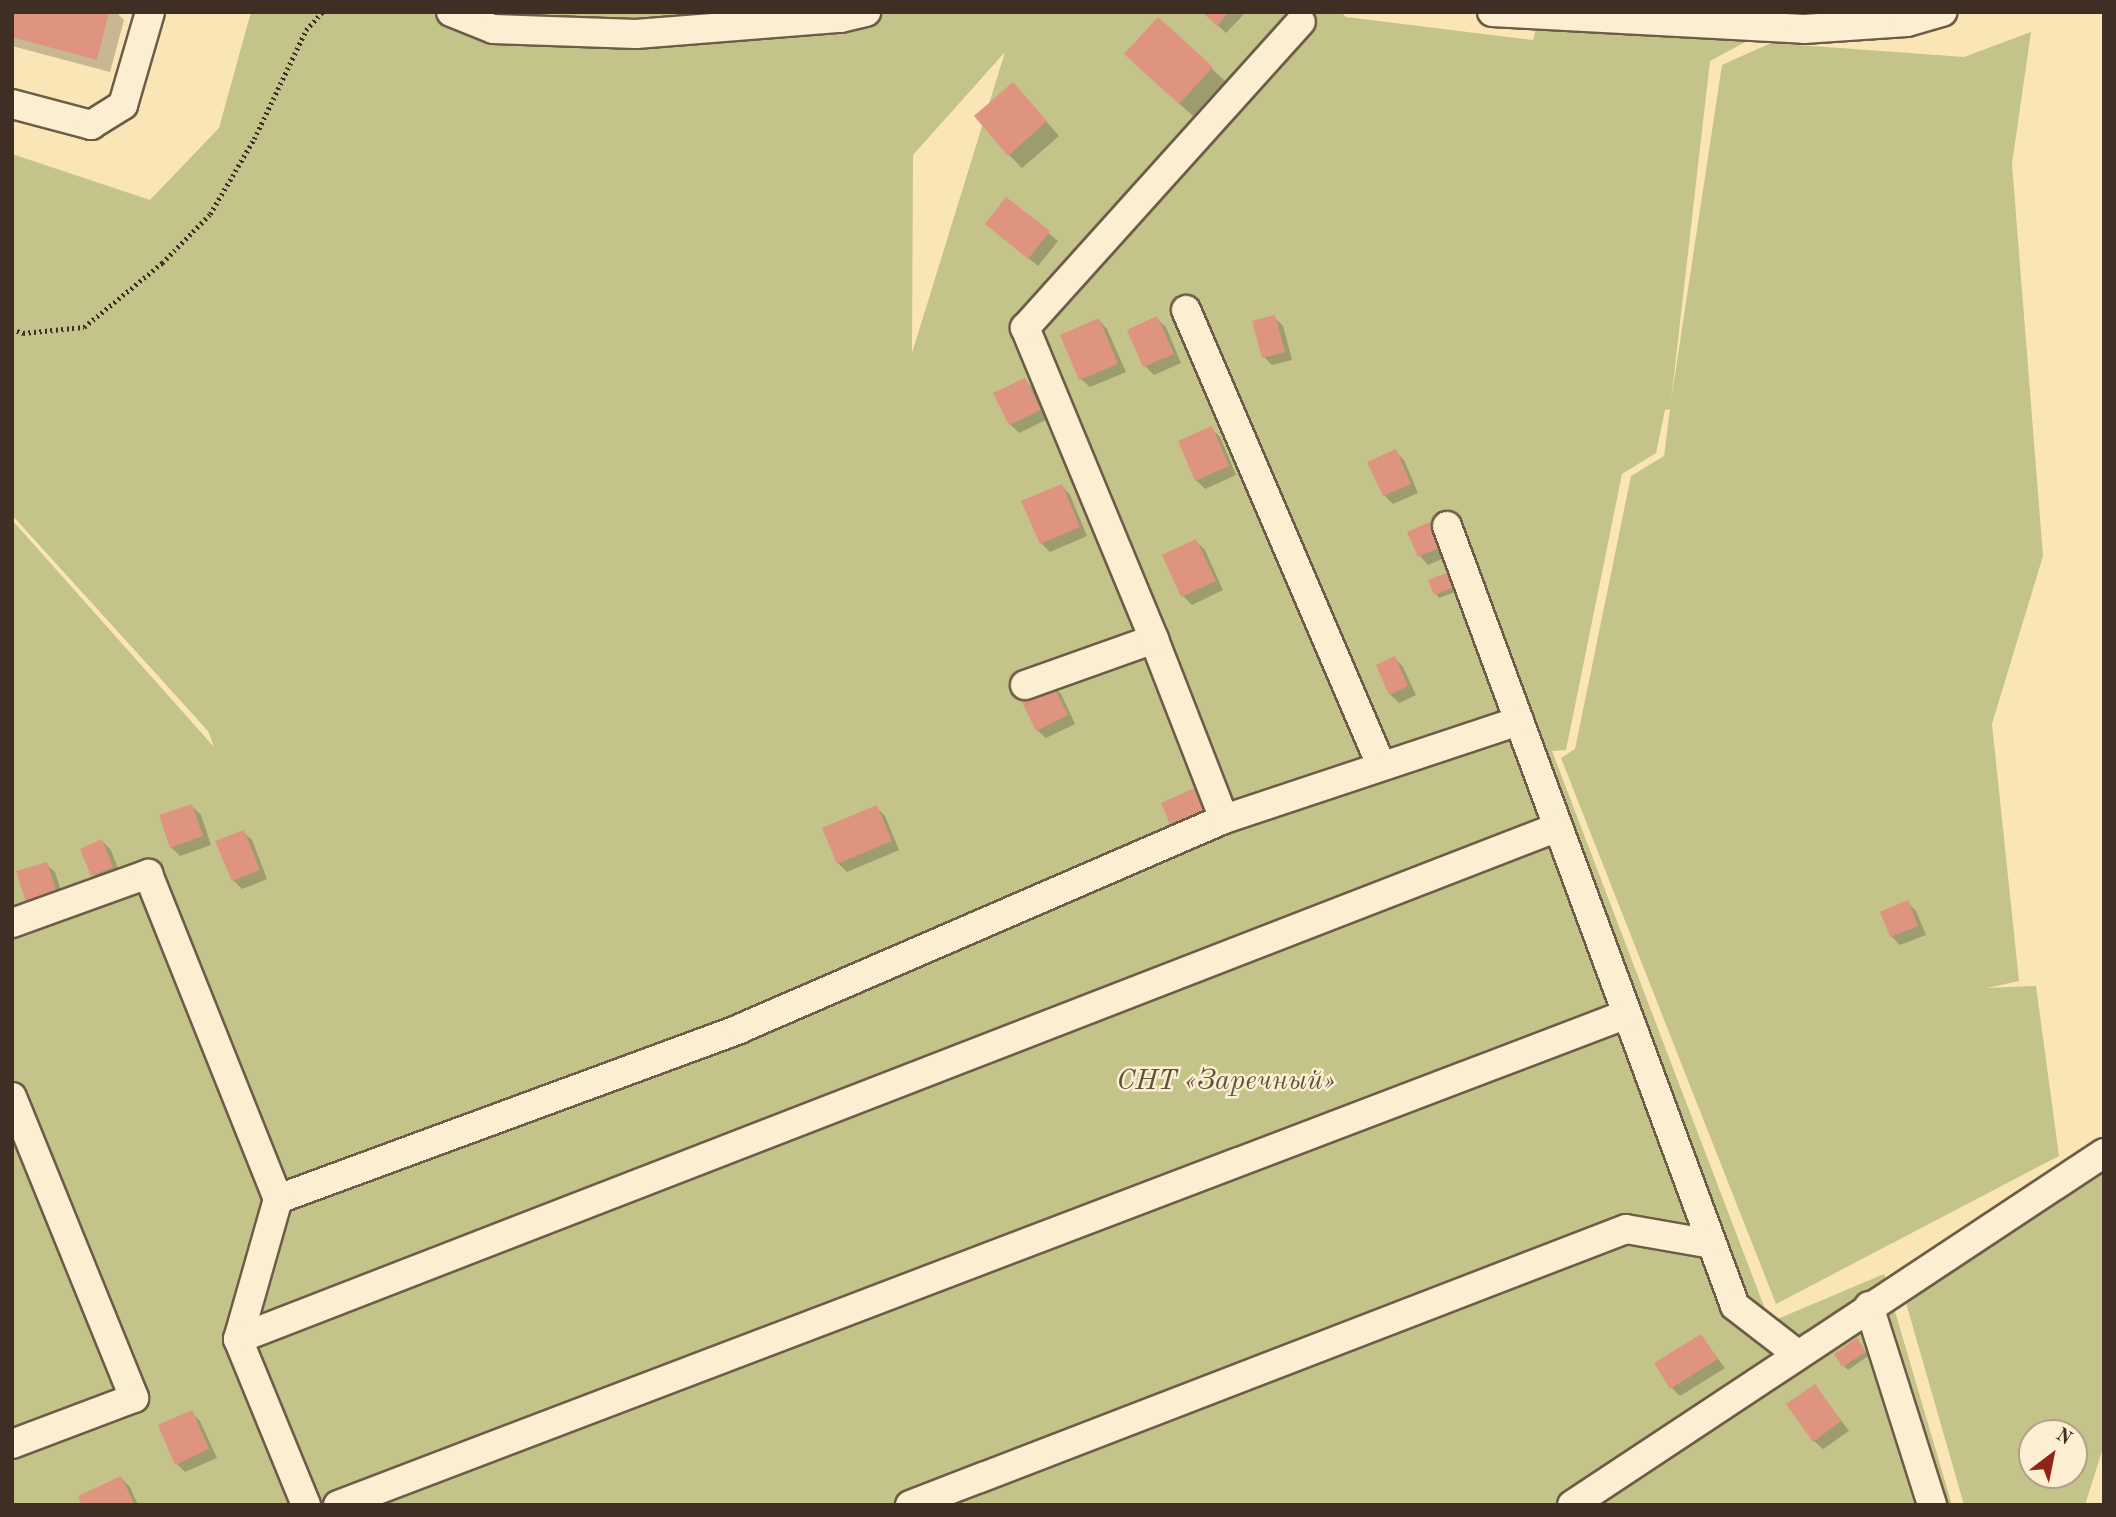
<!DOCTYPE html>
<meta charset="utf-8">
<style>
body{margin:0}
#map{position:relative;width:2116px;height:1517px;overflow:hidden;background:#fae5b7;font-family:"Old Standard TT",serif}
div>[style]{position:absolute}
.green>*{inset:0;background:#c4c38a}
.shadow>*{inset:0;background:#0003}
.building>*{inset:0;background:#de947f}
.path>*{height:4.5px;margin-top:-2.25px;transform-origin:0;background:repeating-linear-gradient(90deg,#3e2e23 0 2px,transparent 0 5.5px)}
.roads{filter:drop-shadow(2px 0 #6d5c48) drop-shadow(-2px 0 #6d5c48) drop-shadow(0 2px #6d5c48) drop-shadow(0 -2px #6d5c48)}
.minor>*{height:28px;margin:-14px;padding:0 14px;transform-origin:14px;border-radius:14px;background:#fceed0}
span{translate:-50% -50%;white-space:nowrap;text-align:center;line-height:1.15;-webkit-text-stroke:5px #fceed0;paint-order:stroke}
.park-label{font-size:28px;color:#60533d;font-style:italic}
.frame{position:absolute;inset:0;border:14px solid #3e2e23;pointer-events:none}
.north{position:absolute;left:2018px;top:1419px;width:70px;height:70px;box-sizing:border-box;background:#fceed0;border:2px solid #b0a18b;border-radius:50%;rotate:32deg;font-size:19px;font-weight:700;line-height:28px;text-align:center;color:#3e2e23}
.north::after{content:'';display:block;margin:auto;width:24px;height:32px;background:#8f2418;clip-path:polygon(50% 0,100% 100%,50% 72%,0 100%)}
</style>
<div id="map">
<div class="green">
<i style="clip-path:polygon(evenodd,251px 12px,1341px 12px,1346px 17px,1533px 40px,1541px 12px,1774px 12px,1781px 23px,1710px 61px,1671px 401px,1722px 65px,1771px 43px,1964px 57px,2031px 32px,2012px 164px,2043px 556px,1992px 724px,2019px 981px,1987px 988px,2036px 986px,2059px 1156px,1776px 1304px,1561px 758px,1575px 749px,1631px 476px,1664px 456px,1670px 409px,1665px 410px,1656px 453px,1622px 474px,1566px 750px,1552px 751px,1770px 1322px,1884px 1274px,1952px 1505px,12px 1505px,12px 520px,214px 747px,208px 731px,12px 515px,12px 154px,150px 200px,219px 128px,251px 12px,1005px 52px,912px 353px,913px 155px,1005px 52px)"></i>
<i style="clip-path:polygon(evenodd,2104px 1171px,2104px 1445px,2085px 1505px,1964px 1505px,1906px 1303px,2104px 1171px,2074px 1433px,2074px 1475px,2032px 1475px,2032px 1433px,2074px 1433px)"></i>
</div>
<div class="shadow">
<i style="clip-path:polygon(12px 12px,116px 12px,124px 20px,110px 72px,12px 46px)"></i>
<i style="clip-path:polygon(1204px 12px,1246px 12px,1226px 33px)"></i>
<i style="clip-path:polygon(1140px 68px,1211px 68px,1225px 81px,1193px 116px)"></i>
<i style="clip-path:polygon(1026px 98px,1059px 136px,1022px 168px,1009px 155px)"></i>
<i style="clip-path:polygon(1006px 199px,1058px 241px,1038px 266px,987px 224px)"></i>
<i style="clip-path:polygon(1274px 317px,1283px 326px,1292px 360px,1272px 365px,1264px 357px)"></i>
<i style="clip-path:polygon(1157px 319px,1166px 327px,1181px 363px,1154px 375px,1145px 366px,1129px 331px)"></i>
<i style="clip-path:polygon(1099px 320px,1107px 329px,1126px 372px,1090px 387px,1081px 379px)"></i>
<i style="clip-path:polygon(1025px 380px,1033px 389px,1048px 419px,1019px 433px,1010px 424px)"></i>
<i style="clip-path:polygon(1211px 428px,1220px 437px,1236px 475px,1205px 489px,1196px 480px)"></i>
<i style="clip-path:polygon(1395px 451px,1404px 460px,1418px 493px,1393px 504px,1384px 495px)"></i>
<i style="clip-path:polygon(1062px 486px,1070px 495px,1087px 536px,1050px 552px,1041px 543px)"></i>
<i style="clip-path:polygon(1429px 524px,1438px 533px,1449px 556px,1428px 565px,1420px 556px)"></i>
<i style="clip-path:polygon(1196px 541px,1205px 550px,1223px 590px,1192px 605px,1183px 596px,1164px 556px)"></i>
<i style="clip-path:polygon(1449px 574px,1458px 591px,1439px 598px,1436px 594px)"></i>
<i style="clip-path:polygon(1395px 658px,1403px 667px,1416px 695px,1399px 703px,1390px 694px)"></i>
<i style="clip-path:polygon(1052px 685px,1061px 694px,1075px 724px,1046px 738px,1037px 730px)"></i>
<i style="clip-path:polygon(192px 806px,201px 815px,211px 845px,180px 856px,171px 847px)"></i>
<i style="clip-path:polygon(876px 807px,885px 816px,899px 850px,847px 872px,838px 863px)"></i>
<i style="clip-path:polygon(243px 832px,252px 840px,267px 879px,242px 889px,233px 880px)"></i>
<i style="clip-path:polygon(102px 841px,111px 850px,121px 876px,101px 884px,93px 875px)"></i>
<i style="clip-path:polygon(46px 864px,55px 872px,64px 901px,37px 910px,28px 901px)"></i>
<i style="clip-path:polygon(1907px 902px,1916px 911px,1926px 935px,1900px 945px,1891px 936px)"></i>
<i style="clip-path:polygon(1701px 1336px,1725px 1368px,1680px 1396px,1672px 1388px)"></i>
<i style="clip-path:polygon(1860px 1344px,1868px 1356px,1848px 1370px,1844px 1366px)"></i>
<i style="clip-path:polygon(1815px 1386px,1849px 1431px,1823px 1449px,1814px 1441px)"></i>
<i style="clip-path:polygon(191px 1412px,200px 1421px,217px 1458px,185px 1472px,177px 1464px)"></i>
<i style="clip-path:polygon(121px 1478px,130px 1487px,138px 1505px,84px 1505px)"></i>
</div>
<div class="building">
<i style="clip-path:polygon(12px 12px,109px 12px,97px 60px,12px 37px)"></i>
<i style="clip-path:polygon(1202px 12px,1229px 12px,1217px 26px)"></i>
<i style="clip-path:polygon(1158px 17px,1213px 67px,1179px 104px,1124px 54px)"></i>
<i style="clip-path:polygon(1013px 82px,1047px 121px,1008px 156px,974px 116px)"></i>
<i style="clip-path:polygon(1006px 197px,1050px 231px,1028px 259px,985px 224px)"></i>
<i style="clip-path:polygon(1275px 315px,1285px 352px,1262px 358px,1252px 321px)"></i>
<i style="clip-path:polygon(1157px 316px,1174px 354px,1143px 367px,1127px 330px)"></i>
<i style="clip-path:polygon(1099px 318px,1118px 364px,1079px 380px,1060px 335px)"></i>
<i style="clip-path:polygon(1025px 378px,1041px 410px,1009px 425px,993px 393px)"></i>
<i style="clip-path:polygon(1212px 426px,1229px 466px,1195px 481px,1178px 441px)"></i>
<i style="clip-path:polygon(1396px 449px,1411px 484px,1383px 496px,1367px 462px)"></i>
<i style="clip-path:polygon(1062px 484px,1080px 527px,1040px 544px,1021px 501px)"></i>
<i style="clip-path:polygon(1430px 522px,1441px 547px,1418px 557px,1407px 532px)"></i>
<i style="clip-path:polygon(1196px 539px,1216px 581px,1181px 597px,1162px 555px)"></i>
<i style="clip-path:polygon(1449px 572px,1455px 587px,1434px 595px,1428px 580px)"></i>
<i style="clip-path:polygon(1395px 656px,1408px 686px,1389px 695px,1376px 665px)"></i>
<i style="clip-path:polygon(1052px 683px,1068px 715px,1036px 731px,1020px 698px)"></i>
<i style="clip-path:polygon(1199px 786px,1213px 816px,1174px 834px,1161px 803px)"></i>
<i style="clip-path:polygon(192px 804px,203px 836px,170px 848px,159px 815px)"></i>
<i style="clip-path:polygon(877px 805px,892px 841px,837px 864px,822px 828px)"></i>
<i style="clip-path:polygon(244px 830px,260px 870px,232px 881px,215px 841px)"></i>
<i style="clip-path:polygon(102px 839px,113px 867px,91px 876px,80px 849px)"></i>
<i style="clip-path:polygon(47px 862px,57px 893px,26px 902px,16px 871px)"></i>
<i style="clip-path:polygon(1908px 900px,1918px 926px,1890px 937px,1880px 912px)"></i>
<i style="clip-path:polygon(1701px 1334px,1718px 1359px,1670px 1389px,1654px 1363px)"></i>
<i style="clip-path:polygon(1857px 1338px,1866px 1352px,1842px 1367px,1834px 1354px)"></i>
<i style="clip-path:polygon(1815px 1384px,1841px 1421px,1813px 1442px,1786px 1404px)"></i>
<i style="clip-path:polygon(192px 1410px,209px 1449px,175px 1465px,158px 1425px)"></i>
<i style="clip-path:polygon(121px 1476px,135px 1505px,82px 1505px,78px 1496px)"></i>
</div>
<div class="path">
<i style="left:12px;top:329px;width:12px;rotate:20deg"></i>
<i style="left:23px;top:333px;width:61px;rotate:-5.6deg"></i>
<i style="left:84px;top:327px;width:101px;rotate:-39.4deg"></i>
<i style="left:162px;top:263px;width:69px;rotate:-45.6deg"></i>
<i style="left:210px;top:214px;width:87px;rotate:-59.6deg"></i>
<i style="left:254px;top:139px;width:121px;rotate:-64.5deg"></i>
<i style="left:306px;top:30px;width:24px;rotate:-48deg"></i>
</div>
<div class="roads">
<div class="minor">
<i style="left:451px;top:12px;width:45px;rotate:22deg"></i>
<i style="left:493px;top:29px;width:143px;rotate:2deg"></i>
<i style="left:636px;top:34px;width:205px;rotate:-4.5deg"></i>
<i style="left:840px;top:18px;width:27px;rotate:-13deg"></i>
<i style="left:1492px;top:12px;width:312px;rotate:3.1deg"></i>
<i style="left:1804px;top:29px;width:103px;rotate:-3.9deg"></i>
<i style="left:1907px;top:22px;width:37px;rotate:-16deg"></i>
<i style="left:12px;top:104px;width:82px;rotate:14.9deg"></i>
<i style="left:91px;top:125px;width:38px;rotate:-32deg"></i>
<i style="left:123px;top:105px;width:97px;rotate:-73.8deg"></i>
<i style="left:1186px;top:310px;width:496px;rotate:66.8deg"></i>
<i style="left:1447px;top:526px;width:831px;rotate:69.73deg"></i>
<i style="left:1735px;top:1306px;width:78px;rotate:37.7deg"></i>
<i style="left:1025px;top:685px;width:137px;rotate:-19.6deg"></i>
<i style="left:1224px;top:819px;width:193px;rotate:-111.3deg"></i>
<i style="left:1154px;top:639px;width:337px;rotate:-112.5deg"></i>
<i style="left:1025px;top:328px;width:412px;rotate:-48deg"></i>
<i style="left:12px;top:923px;width:145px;rotate:-19.8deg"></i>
<i style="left:148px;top:874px;width:350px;rotate:68.2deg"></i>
<i style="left:278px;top:1199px;width:491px;rotate:-20.2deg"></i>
<i style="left:739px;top:1029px;width:529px;rotate:-23.41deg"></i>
<i style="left:1224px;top:819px;width:311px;rotate:-18.4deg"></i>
<i style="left:12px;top:1097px;width:325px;rotate:67.9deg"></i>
<i style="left:134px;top:1398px;width:130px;rotate:159.3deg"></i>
<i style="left:278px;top:1199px;width:146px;rotate:105.9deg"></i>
<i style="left:238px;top:1339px;width:179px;rotate:67.7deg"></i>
<i style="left:1869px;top:1306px;width:209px;rotate:72.4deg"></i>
<i style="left:238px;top:1339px;width:1416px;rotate:-21.2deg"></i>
<i style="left:338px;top:1505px;width:1379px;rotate:-20.85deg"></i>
<i style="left:910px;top:1505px;width:767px;rotate:-21.08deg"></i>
<i style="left:1626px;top:1229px;width:87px;rotate:9.9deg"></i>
<i style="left:1572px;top:1505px;width:638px;rotate:-33.49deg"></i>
</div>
</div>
<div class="park-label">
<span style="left:1226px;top:1082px">СНТ «Заречный»</span>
</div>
<div class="frame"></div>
<div class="north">N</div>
</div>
